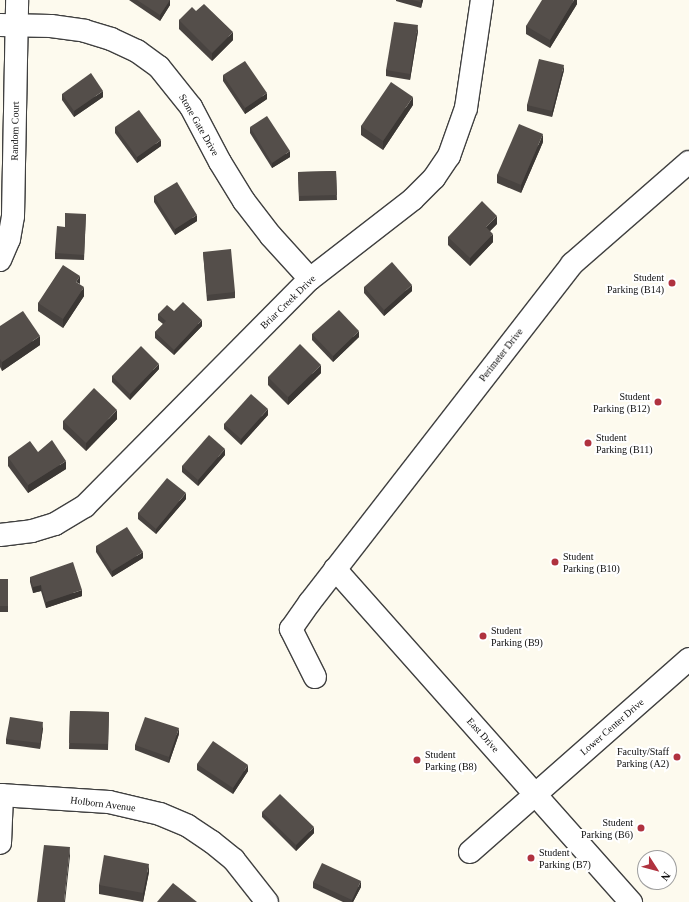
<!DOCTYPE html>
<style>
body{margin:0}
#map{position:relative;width:689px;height:902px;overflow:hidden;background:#fdfaee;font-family:"Times New Roman",serif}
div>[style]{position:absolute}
.roads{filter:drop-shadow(1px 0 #404040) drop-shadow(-1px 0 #404040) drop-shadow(0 1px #404040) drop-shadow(0 -1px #404040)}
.minor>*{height:22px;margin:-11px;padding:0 11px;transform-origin:11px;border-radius:11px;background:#fff}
.wall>*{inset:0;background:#484340}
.shaded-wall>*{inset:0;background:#3b3734}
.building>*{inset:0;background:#544e4a}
.dots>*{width:11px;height:11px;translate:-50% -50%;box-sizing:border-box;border:2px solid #fff;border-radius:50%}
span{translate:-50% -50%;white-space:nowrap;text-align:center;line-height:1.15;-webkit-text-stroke:4px #fff;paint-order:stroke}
.street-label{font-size:10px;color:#0d0d0d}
.poi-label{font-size:10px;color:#0d0d0d}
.right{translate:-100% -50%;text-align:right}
.left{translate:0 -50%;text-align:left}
.north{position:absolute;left:637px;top:850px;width:40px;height:40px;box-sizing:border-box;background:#fff;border:1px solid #9e9e9e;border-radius:50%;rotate:126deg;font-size:11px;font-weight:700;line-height:16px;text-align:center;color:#0d0d0d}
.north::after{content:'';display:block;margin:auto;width:14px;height:18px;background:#b0323f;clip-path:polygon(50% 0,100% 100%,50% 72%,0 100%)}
</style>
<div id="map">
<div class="roads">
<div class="minor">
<i style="left:0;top:25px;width:51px;rotate:1.1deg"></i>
<i style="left:51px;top:26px;width:34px;rotate:8deg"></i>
<i style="left:85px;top:31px;width:27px;rotate:17deg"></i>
<i style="left:111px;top:39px;width:29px;rotate:25deg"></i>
<i style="left:137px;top:51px;width:27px;rotate:36deg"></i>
<i style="left:159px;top:67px;width:51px;rotate:51.3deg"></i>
<i style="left:191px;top:107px;width:62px;rotate:62.2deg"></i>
<i style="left:220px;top:162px;width:46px;rotate:58.4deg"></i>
<i style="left:244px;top:201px;width:44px;rotate:52.4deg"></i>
<i style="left:271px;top:236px;width:58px;rotate:47.8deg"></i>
<i style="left:0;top:260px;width:23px;rotate:-67deg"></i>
<i style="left:9px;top:239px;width:23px;rotate:-80deg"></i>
<i style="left:13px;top:216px;width:216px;rotate:-88.9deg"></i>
<i style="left:0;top:535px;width:32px;rotate:-7deg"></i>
<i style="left:32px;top:531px;width:24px;rotate:-17deg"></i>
<i style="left:55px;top:524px;width:35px;rotate:-31deg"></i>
<i style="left:85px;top:506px;width:320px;rotate:-45.3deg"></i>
<i style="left:310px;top:279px;width:130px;rotate:-37.8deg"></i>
<i style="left:413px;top:199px;width:30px;rotate:-45deg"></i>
<i style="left:434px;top:178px;width:27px;rotate:-56deg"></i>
<i style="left:449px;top:156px;width:51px;rotate:-70.5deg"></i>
<i style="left:466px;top:108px;width:109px;rotate:-81.6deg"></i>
<i style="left:335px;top:569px;width:446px;rotate:48.4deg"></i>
<i style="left:315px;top:677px;width:54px;rotate:-116.6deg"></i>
<i style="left:291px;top:629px;width:33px;rotate:-55deg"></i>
<i style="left:310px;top:602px;width:428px;rotate:-52.2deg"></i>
<i style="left:572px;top:264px;width:155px;rotate:-41.1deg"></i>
<i style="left:0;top:795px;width:109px;rotate:3.7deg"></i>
<i style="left:109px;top:802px;width:52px;rotate:13.2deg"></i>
<i style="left:160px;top:814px;width:30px;rotate:23deg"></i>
<i style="left:188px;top:826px;width:29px;rotate:34deg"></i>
<i style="left:212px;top:842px;width:28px;rotate:39deg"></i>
<i style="left:234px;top:860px;width:53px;rotate:51.8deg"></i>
<i style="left:0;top:843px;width:48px;rotate:-87.6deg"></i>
<i style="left:470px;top:852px;width:292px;rotate:-41.4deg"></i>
</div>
</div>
<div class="wall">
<i style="clip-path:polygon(129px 0,170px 0,170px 5px,160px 21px)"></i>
<i style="clip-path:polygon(396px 0,423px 0,421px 8px,396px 1px)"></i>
<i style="clip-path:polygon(577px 0,577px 4px,550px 48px,526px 34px,526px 26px)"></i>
<i style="clip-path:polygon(196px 11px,233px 40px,212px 61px,179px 29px,179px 20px)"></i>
<i style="clip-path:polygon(418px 31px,410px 80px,386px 76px,386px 70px)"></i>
<i style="clip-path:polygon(564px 70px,552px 117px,527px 111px,527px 105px)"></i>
<i style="clip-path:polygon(223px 75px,267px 99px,245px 114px,223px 81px)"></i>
<i style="clip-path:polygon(62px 94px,103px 97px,74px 117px,62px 100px)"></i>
<i style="clip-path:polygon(413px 105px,383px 150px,361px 135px,361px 126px)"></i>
<i style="clip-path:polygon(115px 127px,161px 146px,137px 163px,115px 133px)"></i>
<i style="clip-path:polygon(250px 127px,290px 157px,272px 168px,250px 133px)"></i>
<i style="clip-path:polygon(543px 142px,521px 193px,497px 183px,497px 175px)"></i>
<i style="clip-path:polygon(336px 171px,337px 200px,299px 201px,298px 172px)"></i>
<i style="clip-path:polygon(154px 196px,197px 221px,175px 235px,154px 202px)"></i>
<i style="clip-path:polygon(86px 214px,84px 260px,55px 259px,55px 253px,65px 227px)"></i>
<i style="clip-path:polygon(497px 224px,490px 231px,493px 242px,470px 266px,448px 245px,448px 237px)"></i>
<i style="clip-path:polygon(203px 252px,235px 292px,235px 298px,207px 301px)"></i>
<i style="clip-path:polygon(79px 284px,84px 296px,63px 328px,38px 311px,38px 303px)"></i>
<i style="clip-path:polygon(364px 287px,412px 291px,384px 316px,364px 293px)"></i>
<i style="clip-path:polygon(174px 311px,202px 326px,174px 355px,155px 338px,155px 332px,163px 324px,158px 320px,158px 314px)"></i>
<i style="clip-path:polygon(0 326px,40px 345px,2px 371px,0 367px)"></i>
<i style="clip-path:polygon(312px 334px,359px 337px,333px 362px,312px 340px)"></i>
<i style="clip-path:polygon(159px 369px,130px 400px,112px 382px,112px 376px)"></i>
<i style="clip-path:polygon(321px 373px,288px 405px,268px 385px,268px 377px)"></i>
<i style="clip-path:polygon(268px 415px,241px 445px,224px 429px,224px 424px)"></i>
<i style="clip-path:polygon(117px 419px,86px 451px,63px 429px,63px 421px)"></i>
<i style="clip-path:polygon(38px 452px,66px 469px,28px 493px,8px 466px,8px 457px)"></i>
<i style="clip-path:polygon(225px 455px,198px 486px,182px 472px,182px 466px)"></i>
<i style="clip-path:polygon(186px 499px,156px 534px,138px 519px,138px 513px)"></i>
<i style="clip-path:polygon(96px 546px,143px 558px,112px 577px,96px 552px)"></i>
<i style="clip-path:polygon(30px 577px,82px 596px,46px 608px,41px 591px,33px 593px,30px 582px)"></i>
<i style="clip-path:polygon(0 579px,8px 579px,8px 612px,0 612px)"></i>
<i style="clip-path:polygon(70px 711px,109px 712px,108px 750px,69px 749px)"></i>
<i style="clip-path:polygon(43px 728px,40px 749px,6px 744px,6px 739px)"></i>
<i style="clip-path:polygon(179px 734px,169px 763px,135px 750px,135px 745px)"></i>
<i style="clip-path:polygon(197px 764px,248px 771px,233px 794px,197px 770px)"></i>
<i style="clip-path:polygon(262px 812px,314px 833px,296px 851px,262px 817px)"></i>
<i style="clip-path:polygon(149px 872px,143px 902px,99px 894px,99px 885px)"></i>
<i style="clip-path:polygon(313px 882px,361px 887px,353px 902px,343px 902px,313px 888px)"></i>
</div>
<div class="shaded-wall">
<i style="clip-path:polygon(170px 0,170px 5px,160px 21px,160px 15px)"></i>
<i style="clip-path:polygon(421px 0,423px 0,421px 8px)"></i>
<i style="clip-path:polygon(574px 0,577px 0,577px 4px,550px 48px,550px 40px)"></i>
<i style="clip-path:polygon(418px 25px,418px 31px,410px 80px,410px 74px)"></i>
<i style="clip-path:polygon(233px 32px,233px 40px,212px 61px,212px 53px)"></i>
<i style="clip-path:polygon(564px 65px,564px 70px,552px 117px,552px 111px)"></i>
<i style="clip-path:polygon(103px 91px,103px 97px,74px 117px,74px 111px)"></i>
<i style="clip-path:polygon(267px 93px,267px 99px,245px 114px,245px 108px)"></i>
<i style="clip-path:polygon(413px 97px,413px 105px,383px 150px,383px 141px)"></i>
<i style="clip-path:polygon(543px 134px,543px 142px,521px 193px,521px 185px)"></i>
<i style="clip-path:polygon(161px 140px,161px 146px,137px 163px,137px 157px)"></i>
<i style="clip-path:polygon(290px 151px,290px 157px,272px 168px,272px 163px)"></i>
<i style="clip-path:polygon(197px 215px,197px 221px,175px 235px,175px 229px)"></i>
<i style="clip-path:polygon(497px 216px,497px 224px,486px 235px,486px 227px)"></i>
<i style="clip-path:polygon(493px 234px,493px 242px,470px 266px,470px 258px)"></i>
<i style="clip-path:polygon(80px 276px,80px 284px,76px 282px)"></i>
<i style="clip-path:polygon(412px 285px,412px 291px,384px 316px,384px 310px)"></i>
<i style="clip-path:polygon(84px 287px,84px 296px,63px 328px,63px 319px)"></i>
<i style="clip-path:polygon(202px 320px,202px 326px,174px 355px,174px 350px)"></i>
<i style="clip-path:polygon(359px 331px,359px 337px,333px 362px,333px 356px)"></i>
<i style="clip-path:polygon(40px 336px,40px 345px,2px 371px,2px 362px)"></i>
<i style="clip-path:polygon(159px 364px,159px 369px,130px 400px,130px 394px)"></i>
<i style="clip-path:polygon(321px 365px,321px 373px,288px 405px,288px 397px)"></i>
<i style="clip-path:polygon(268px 409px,268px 415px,241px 445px,241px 439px)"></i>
<i style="clip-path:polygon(117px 410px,117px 419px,86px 451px,86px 443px)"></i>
<i style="clip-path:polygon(225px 449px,225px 455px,198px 486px,198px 480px)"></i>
<i style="clip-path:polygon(66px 461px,66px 469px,28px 493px,28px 485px)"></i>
<i style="clip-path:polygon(186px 493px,186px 499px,156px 534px,156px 529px)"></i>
<i style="clip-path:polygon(143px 552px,143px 558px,112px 577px,112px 571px)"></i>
<i style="clip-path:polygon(41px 585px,41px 591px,33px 593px,33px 587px)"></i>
<i style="clip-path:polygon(82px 590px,82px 596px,46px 608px,46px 602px)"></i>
<i style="clip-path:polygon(43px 722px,43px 728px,40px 749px,40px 743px)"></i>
<i style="clip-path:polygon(179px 728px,179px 734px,169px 763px,169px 757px)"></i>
<i style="clip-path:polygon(248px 765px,248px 771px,233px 794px,233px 788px)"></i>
<i style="clip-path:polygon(314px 827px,314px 833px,296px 851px,296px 845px)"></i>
<i style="clip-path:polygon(70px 847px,70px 856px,65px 902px,64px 902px)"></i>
<i style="clip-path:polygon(149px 864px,149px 872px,143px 902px,143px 893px)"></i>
<i style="clip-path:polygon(361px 881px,361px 887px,353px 902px,352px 902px,352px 900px)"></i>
</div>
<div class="building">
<i style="clip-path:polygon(137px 0,170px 0,160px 15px)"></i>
<i style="clip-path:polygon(412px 0,421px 0,421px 2px)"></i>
<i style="clip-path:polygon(542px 0,574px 0,550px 40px,526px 26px)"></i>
<i style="clip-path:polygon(204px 4px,233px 32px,212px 53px,179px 20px,192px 7px,196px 11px)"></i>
<i style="clip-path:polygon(394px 22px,418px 25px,410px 74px,386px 70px)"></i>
<i style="clip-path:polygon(539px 59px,564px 65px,552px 111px,527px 105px)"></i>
<i style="clip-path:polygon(245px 61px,267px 93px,245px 108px,223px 75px)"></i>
<i style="clip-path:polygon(91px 73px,103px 91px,74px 111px,62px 94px)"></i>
<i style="clip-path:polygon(391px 82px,413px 97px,383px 141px,361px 126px)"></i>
<i style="clip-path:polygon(139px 110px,161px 140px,137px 157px,115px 127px)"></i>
<i style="clip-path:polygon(267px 116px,290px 151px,272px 163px,250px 127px)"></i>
<i style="clip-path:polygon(519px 124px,543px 134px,521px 185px,497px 175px)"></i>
<i style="clip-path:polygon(336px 171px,337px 195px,299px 196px,298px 172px)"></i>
<i style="clip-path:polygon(177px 182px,197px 215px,175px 229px,154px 196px)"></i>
<i style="clip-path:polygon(482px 201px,497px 216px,486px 227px,493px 234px,470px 258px,448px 237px)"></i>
<i style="clip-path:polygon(65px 213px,86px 214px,84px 255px,55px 253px,57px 226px,65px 227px)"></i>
<i style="clip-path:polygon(231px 249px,235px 292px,207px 295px,203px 252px)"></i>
<i style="clip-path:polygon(392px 262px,412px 285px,384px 310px,364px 287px)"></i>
<i style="clip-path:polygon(63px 265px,80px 276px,76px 282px,84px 287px,63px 319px,38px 303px)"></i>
<i style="clip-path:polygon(183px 302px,202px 320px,174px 350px,155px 332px,166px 321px,158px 314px,167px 305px,174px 311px)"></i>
<i style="clip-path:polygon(339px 310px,359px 331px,333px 356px,312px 334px)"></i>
<i style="clip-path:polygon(23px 311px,40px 336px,2px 362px,0 359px,0 326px)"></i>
<i style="clip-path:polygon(300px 344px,321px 365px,288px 397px,268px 377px)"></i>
<i style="clip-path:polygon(141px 346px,159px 364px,130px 394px,112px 376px)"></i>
<i style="clip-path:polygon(94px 388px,117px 410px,86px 443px,63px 421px)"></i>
<i style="clip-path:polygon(251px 394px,268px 409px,241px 439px,224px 424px)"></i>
<i style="clip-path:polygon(209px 435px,225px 449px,198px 480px,182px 466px)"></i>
<i style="clip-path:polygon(52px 440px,66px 461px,28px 485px,8px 457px,30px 441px,38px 452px)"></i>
<i style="clip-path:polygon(167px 478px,186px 493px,156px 529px,138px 513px)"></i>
<i style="clip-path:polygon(127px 527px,143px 552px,112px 571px,96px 546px)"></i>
<i style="clip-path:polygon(73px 562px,82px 590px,46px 602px,41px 585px,33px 587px,30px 577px)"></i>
<i style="clip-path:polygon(0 579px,8px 579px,8px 606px,0 606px)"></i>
<i style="clip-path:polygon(70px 711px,109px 712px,108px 744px,69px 743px)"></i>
<i style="clip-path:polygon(10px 717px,43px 722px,40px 743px,6px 739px)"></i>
<i style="clip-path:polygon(145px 717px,179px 728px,169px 757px,135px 745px)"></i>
<i style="clip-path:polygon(213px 741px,248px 765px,233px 788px,197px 764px)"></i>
<i style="clip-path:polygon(280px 794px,314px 827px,296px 845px,262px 812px)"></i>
<i style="clip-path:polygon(44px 845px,70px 847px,64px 902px,37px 902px)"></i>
<i style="clip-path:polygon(104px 855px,149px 864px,143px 893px,99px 885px)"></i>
<i style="clip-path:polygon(322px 863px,361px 881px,352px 900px,313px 882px)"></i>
<i style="clip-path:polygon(173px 883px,197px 902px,157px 902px)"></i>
</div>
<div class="dots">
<i style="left:672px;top:283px;background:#b0323f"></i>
<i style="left:658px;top:402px;background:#b0323f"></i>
<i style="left:588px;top:443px;background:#b0323f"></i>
<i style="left:555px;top:562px;background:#b0323f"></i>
<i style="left:483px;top:636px;background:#b0323f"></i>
<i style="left:677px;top:757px;background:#b0323f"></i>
<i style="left:417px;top:760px;background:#b0323f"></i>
<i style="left:641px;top:828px;background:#b0323f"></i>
<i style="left:531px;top:858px;background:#b0323f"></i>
</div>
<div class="street-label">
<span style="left:199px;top:125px;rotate:60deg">Stone Gate Drive</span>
<span style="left:15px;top:131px;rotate:-89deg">Random Court</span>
<span style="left:288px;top:302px;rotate:-44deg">Briar Creek Drive</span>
<span style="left:501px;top:355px;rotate:-52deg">Perimeter Drive</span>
<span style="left:612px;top:727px;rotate:-41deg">Lower Center Drive</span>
<span style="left:483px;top:735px;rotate:48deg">East Drive</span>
<span style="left:103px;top:804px;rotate:7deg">Holborn Avenue</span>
</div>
<div class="poi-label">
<span class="right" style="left:664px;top:283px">Student<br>Parking (B14)</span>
<span class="right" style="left:650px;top:402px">Student<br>Parking (B12)</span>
<span class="left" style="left:596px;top:443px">Student<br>Parking (B11)</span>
<span class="left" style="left:563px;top:562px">Student<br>Parking (B10)</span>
<span class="left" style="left:491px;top:636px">Student<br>Parking (B9)</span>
<span class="right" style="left:669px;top:757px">Faculty/Staff<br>Parking (A2)</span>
<span class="left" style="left:425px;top:760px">Student<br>Parking (B8)</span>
<span class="right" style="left:633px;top:828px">Student<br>Parking (B6)</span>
<span class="left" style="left:539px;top:858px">Student<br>Parking (B7)</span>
</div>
<div class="north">N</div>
</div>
